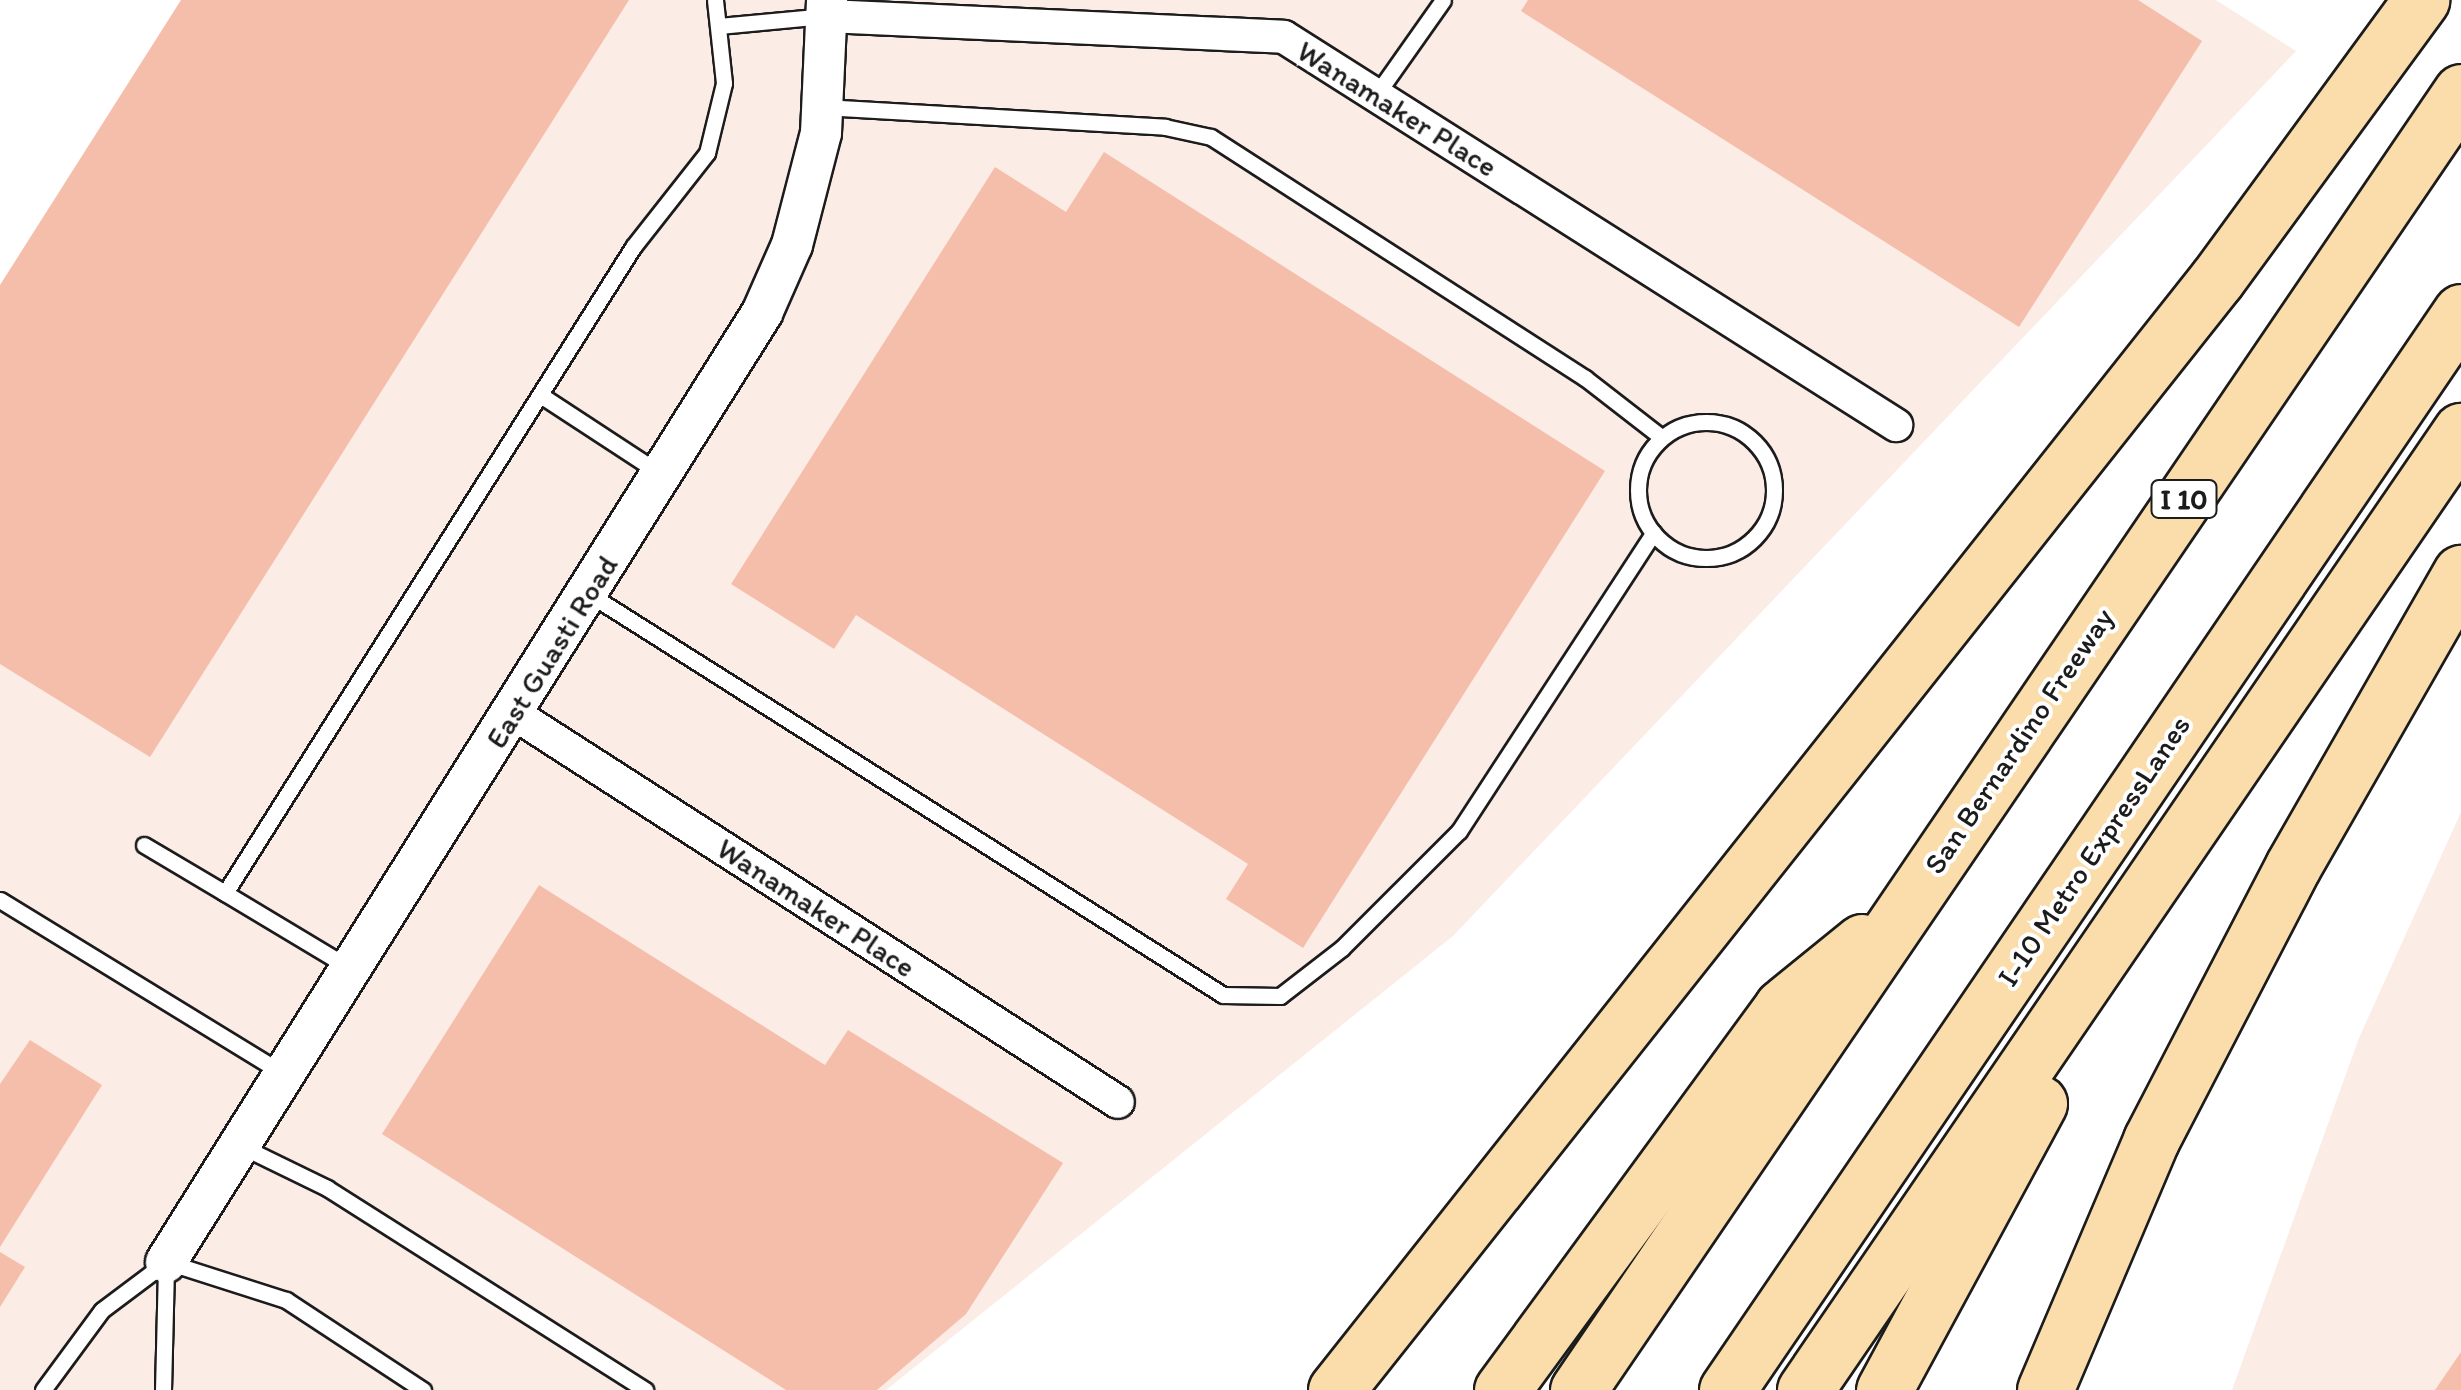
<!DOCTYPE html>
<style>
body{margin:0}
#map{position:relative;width:2461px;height:1390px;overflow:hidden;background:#fff;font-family:Itim,sans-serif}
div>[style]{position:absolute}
.built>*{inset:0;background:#fcece6}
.building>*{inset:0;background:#f5beaa}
.roads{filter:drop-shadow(2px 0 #1c1c1c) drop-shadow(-2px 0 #1c1c1c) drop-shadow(0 2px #1c1c1c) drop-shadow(0 -2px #1c1c1c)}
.service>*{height:15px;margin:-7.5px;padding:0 7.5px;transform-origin:7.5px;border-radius:7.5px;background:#fff}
.service>.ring{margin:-7.5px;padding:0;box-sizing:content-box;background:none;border:15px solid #fff;border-radius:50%}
.minor>*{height:32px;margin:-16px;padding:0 16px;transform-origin:16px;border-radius:16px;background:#fff}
.tertiary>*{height:40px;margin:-20px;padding:0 20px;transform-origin:20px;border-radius:20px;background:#fff}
.motorway>*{height:55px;margin:-27.5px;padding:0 27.5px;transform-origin:27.5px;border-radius:27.5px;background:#fbddab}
span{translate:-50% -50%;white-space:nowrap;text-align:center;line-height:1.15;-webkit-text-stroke:8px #fff;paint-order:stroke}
.shield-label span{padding:2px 8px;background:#fff;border:2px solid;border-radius:8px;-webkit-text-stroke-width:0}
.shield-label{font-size:28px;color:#1c1c1c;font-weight:700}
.street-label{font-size:30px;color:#1c1c1c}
</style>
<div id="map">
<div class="built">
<i style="clip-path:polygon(183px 0,2216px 0,2296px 51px,1453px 936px,886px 1390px,0 1390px,0 297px)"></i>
<i style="clip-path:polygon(2461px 812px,2461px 1390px,2232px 1390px,2359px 1038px)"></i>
</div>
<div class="building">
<i style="clip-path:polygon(181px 0,629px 0,150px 757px,0 664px,0 285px)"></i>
<i style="clip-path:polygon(1528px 0,2138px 0,2202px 41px,2019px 327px,1521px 11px)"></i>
<i style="clip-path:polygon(1104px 152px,1605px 471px,1303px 948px,1226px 899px,1248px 864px,856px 615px,834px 649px,731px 584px,995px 167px,1066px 212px)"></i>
<i style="clip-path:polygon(539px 885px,825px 1065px,848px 1030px,1063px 1163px,966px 1314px,877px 1390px,786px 1390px,382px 1134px)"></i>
<i style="clip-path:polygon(30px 1040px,102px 1085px,0 1247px,0 1084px)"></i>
<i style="clip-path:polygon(0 1252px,25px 1267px,0 1307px)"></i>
<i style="clip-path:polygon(2461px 1352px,2461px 1390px,2435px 1390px)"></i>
</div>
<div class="roads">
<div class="service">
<i style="left:719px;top:26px;width:105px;rotate:-5.4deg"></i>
<i style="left:1376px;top:95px;width:116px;rotate:-54.8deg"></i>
<i style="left:823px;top:107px;width:343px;rotate:3.3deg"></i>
<i style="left:1165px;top:127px;width:47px;rotate:12.3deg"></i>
<i style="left:1211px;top:137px;width:445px;rotate:32.8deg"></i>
<i style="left:1585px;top:378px;width:96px;rotate:37.8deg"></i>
<i style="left:545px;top:398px;width:139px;rotate:33.2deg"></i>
<i class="ring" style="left:1638px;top:422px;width:121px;height:121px"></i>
<i style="left:589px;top:594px;width:750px;rotate:32.31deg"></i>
<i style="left:1223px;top:995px;width:57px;rotate:1deg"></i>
<i style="left:1280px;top:996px;width:78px;rotate:-37.7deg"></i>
<i style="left:1342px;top:948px;width:165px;rotate:-45deg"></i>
<i style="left:1459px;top:831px;width:356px;rotate:-56.9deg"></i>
<i style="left:144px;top:845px;width:94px;rotate:30.7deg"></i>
<i style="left:225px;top:893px;width:764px;rotate:-57.72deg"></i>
<i style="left:633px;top:247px;width:120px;rotate:-51.8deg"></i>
<i style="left:707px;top:153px;width:72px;rotate:-76.3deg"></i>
<i style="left:724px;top:83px;width:83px;rotate:-96.2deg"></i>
<i style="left:225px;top:893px;width:144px;rotate:31deg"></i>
<i style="left:0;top:900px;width:329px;rotate:31.5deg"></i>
<i style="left:239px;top:1145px;width:98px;rotate:26deg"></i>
<i style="left:327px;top:1188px;width:377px;rotate:32.4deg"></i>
<i style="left:170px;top:1263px;width:122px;rotate:17.7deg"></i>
<i style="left:286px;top:1300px;width:164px;rotate:33.3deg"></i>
<i style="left:43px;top:1390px;width:99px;rotate:-53.6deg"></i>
<i style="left:102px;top:1310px;width:80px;rotate:-36.9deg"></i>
<i style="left:163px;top:1390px;width:124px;rotate:-88.6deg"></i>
</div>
<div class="minor">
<i style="left:827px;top:16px;width:457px;rotate:2.6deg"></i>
<i style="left:1284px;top:37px;width:725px;rotate:32.37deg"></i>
<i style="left:513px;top:713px;width:719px;rotate:32.74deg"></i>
</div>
<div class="tertiary">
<i style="left:166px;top:1262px;width:1121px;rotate:-57.87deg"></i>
<i style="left:762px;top:313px;width:74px;rotate:-66.2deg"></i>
<i style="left:792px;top:245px;width:116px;rotate:-75.5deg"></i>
<i style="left:821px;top:133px;width:133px;rotate:-87.4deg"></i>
</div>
<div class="motorway">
<i style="left:1336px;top:1390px;width:1418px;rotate:-51.59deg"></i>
<i style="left:2217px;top:279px;width:346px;rotate:-53.8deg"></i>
<i style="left:1502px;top:1390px;width:474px;rotate:-53.8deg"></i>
<i style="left:1782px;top:1007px;width:103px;rotate:-39.1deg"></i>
<i style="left:1578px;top:1390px;width:1570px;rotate:-55.77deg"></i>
<i style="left:1727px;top:1390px;width:1304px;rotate:-55.75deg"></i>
<i style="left:1805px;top:1390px;width:1162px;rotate:-55.63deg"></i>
<i style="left:1884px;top:1390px;width:326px;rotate:-61.6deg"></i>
<i style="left:2045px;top:1390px;width:272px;rotate:-67deg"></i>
<i style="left:2151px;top:1140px;width:309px;rotate:-62.6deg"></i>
<i style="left:2293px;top:866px;width:338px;rotate:-60.2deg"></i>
</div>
</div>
<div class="shield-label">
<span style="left:2184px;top:499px">I 10</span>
</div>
<div class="street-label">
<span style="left:1397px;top:109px;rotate:32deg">Wanamaker Place</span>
<span style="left:552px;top:652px;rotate:-58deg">East Guasti Road</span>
<span style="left:2019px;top:741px;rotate:-56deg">San Bernardino Freeway</span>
<span style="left:2094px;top:851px;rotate:-56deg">I-10 Metro ExpressLanes</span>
<span style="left:816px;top:908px;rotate:33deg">Wanamaker Place</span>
</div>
</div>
